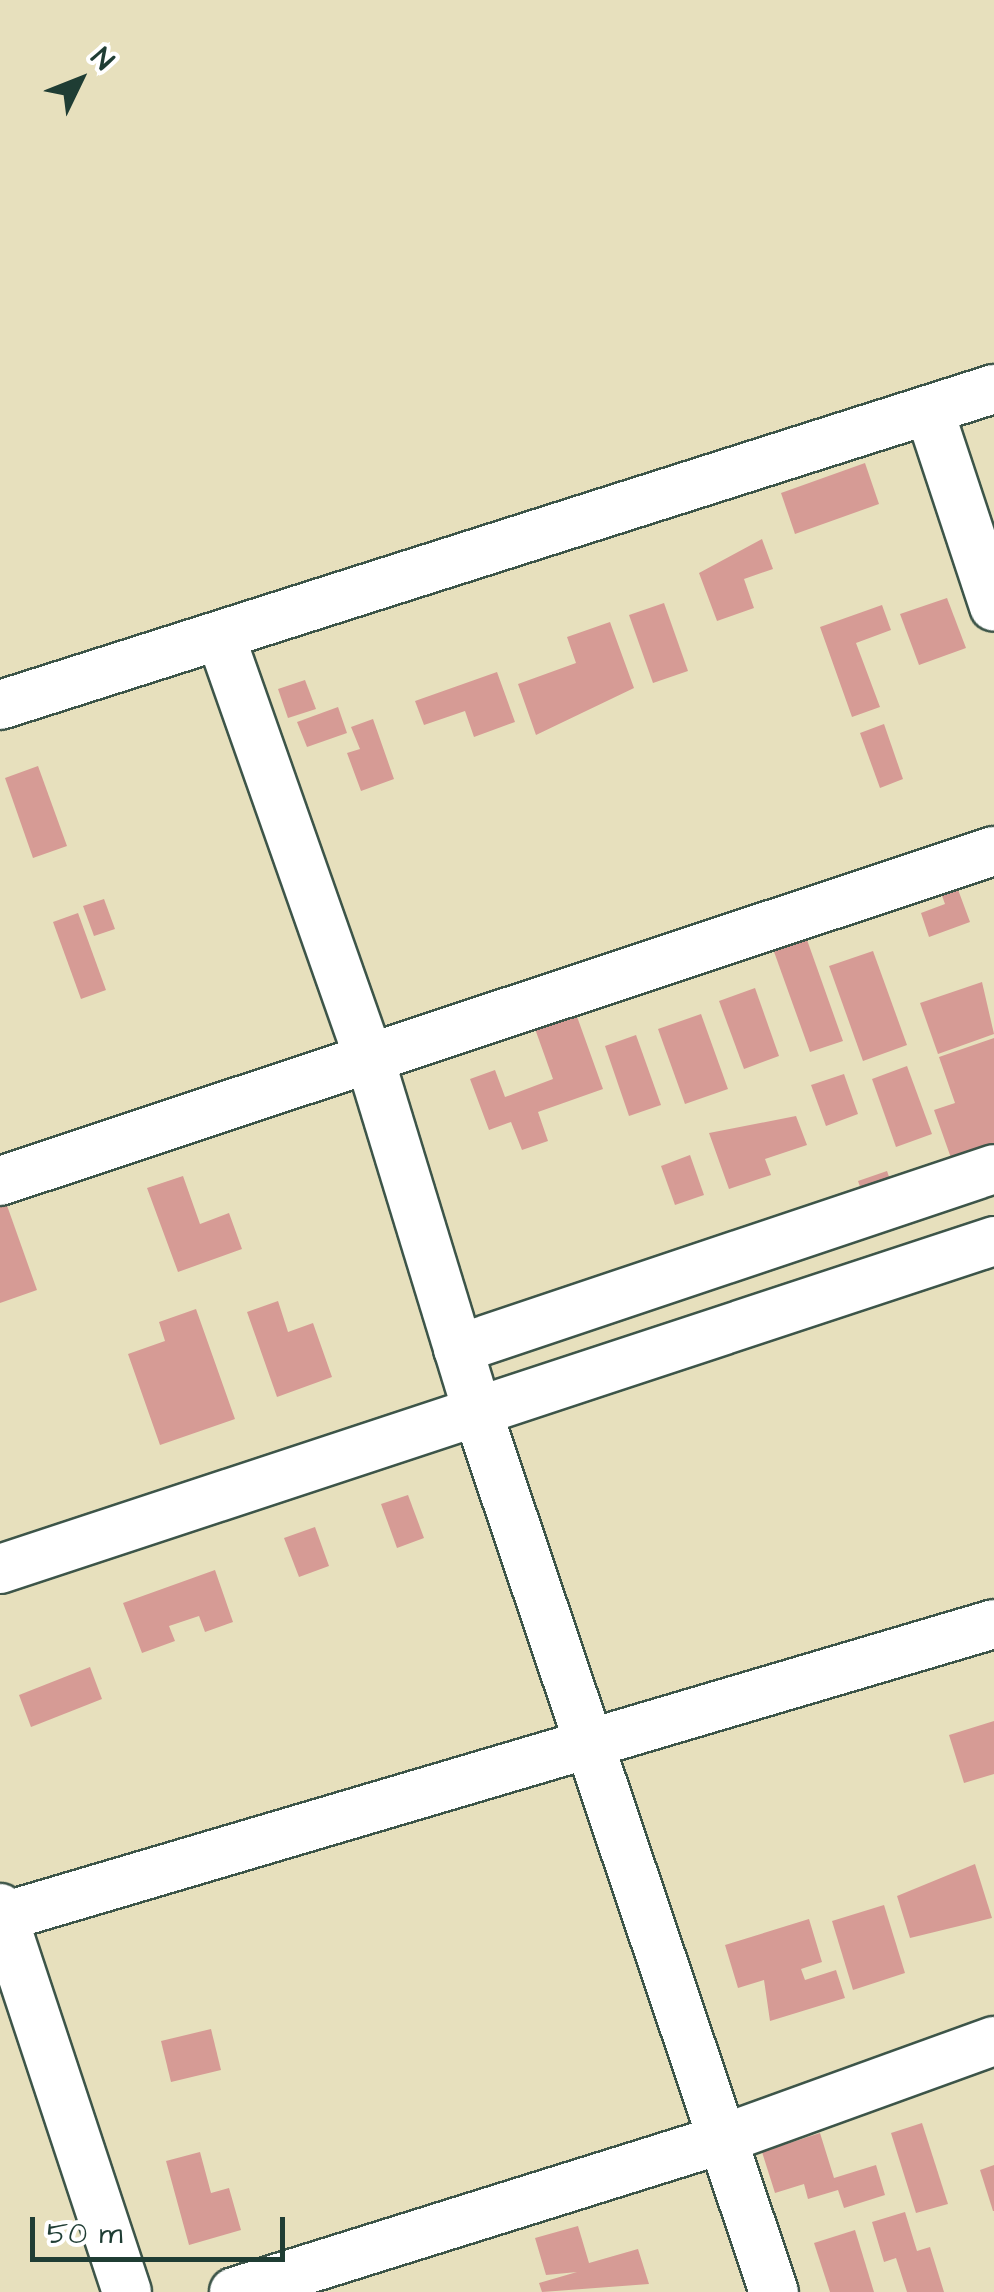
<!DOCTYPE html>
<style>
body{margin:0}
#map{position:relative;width:994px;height:2292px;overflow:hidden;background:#e7e0bd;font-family:"Architects Daughter",sans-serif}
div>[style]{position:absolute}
.building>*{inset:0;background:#d69b95}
.roads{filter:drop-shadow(2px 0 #3d5549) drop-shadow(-2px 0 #3d5549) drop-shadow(0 2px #3d5549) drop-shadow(0 -2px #3d5549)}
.minor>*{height:48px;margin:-24px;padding:0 24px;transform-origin:24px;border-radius:24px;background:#fff}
span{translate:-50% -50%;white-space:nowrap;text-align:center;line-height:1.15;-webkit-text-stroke:9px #fff;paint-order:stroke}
.north{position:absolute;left:30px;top:30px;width:100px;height:100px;-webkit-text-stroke:8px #fff;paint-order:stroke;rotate:47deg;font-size:28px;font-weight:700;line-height:40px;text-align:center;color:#1f3d34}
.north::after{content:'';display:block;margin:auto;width:35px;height:45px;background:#1f3d34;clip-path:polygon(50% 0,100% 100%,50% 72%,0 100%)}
.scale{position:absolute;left:30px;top:2217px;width:255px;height:45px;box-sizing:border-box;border:5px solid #1f3d34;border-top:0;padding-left:12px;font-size:30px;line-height:35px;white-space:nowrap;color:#1f3d34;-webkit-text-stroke:8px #fff;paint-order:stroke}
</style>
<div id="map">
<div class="building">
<i style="clip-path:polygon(865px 463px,879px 504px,795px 534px,781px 493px)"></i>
<i style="clip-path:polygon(762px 539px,773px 569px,744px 579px,754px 608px,717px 621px,699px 573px)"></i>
<i style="clip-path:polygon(947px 598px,966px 648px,919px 665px,900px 614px)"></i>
<i style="clip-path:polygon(664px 603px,688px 671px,653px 683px,629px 615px)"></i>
<i style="clip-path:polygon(882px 605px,891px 630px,856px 643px,880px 707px,852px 717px,820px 627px)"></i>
<i style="clip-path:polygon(610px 622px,634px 688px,536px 735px,518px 684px,576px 663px,567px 637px)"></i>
<i style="clip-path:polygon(497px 672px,515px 722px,474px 737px,465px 711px,424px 725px,415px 701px)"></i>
<i style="clip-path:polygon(305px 680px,316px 709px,288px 718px,278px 689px)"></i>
<i style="clip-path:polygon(338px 707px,347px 733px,307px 747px,297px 722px)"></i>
<i style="clip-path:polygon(373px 719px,394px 779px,361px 791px,347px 753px,360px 749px,351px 727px)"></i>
<i style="clip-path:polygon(884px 724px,903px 779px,880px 788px,860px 733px)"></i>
<i style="clip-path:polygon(38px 766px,67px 846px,33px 858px,5px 778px)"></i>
<i style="clip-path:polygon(953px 876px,970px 922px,929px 937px,921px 913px,945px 904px,937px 882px)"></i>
<i style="clip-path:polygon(104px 899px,115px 929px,94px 936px,83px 906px)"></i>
<i style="clip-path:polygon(78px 913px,106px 990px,81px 999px,53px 922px)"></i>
<i style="clip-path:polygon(801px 923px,843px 1041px,810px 1052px,768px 935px)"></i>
<i style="clip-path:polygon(873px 951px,907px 1045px,863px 1061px,829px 966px)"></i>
<i style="clip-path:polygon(982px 982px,994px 1034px,938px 1054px,920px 1003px)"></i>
<i style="clip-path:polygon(755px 988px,779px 1056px,744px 1069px,719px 1001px)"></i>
<i style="clip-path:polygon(570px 997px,603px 1089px,538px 1112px,548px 1141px,522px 1150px,511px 1122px,489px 1130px,470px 1079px,495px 1070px,505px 1097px,553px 1079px,529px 1012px)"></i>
<i style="clip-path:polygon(701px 1014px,728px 1089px,685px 1104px,658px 1029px)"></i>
<i style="clip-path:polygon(636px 1035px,661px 1105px,629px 1116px,605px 1046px)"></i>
<i style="clip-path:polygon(994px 1038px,994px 1158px,956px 1172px,934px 1110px,955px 1103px,939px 1057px)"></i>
<i style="clip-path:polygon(907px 1066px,932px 1134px,896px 1147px,872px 1079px)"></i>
<i style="clip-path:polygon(844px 1074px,858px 1114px,826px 1126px,811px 1085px)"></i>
<i style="clip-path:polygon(796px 1116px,807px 1145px,765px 1159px,771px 1175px,729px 1189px,709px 1133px)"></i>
<i style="clip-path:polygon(690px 1155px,704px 1195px,675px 1205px,661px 1166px)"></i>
<i style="clip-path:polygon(887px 1171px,894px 1191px,865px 1201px,858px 1181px)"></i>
<i style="clip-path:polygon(183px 1176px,200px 1224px,229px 1213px,242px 1249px,178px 1272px,147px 1188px)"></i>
<i style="clip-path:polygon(4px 1197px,37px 1290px,0 1303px,0 1198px)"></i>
<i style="clip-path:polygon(278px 1301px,288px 1332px,313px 1323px,332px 1377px,277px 1397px,247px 1312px)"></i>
<i style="clip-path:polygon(196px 1309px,235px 1419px,160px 1445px,128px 1354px,165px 1341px,159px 1322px)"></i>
<i style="clip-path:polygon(408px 1495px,424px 1538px,397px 1548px,381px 1504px)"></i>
<i style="clip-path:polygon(315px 1527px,329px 1566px,299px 1577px,284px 1538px)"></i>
<i style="clip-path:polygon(215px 1570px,233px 1622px,205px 1632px,199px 1616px,169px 1626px,175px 1641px,142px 1653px,123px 1603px)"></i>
<i style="clip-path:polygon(90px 1667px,102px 1699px,31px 1727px,19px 1695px)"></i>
<i style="clip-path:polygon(994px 1721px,994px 1774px,964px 1783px,949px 1735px)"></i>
<i style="clip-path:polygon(975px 1864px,992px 1918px,910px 1938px,897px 1896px)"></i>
<i style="clip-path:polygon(884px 1905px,905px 1973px,853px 1990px,832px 1921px)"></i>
<i style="clip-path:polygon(809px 1919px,822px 1962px,801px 1969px,805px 1980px,836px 1970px,845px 1998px,770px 2021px,764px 1980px,738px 1988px,725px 1945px)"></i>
<i style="clip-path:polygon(211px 2029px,221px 2070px,171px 2082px,161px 2041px)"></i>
<i style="clip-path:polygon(922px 2123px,948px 2204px,916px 2213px,891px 2133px)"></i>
<i style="clip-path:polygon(820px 2133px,834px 2178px,876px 2165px,885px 2195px,844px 2208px,838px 2190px,808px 2199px,804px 2184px,775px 2193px,762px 2152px)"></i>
<i style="clip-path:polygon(200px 2152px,211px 2193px,229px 2188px,241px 2230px,189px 2245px,166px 2161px)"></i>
<i style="clip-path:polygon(994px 2165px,994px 2211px,993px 2211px,980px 2170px)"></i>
<i style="clip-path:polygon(905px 2212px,917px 2251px,930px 2247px,944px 2292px,907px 2292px,896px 2258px,884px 2262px,872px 2222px)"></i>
<i style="clip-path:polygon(578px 2226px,589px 2263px,638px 2249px,649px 2284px,542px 2292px,539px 2283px,577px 2272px,546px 2275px,535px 2238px)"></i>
<i style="clip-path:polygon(855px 2230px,874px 2292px,830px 2292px,814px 2243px)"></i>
</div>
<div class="roads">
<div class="minor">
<i style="left:929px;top:410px;width:207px;rotate:71.7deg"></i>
<i style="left:221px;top:638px;width:448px;rotate:70.6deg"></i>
<i style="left:370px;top:1060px;width:373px;rotate:73deg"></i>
<i style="left:479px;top:1417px;width:923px;rotate:71.37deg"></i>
<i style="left:0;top:705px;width:1043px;rotate:-17.64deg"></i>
<i style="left:0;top:1181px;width:1047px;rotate:-18.37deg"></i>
<i style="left:458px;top:1349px;width:565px;rotate:-18.56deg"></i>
<i style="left:0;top:1569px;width:1047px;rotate:-18.26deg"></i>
<i style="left:0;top:1908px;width:404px;rotate:71.7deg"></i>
<i style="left:3px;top:1917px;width:1033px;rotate:-16.47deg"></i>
<i style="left:234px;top:2292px;width:512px;rotate:-17.37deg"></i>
<i style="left:723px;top:2139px;width:288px;rotate:-19.9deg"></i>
</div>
</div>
<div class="north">N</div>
<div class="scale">50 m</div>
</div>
